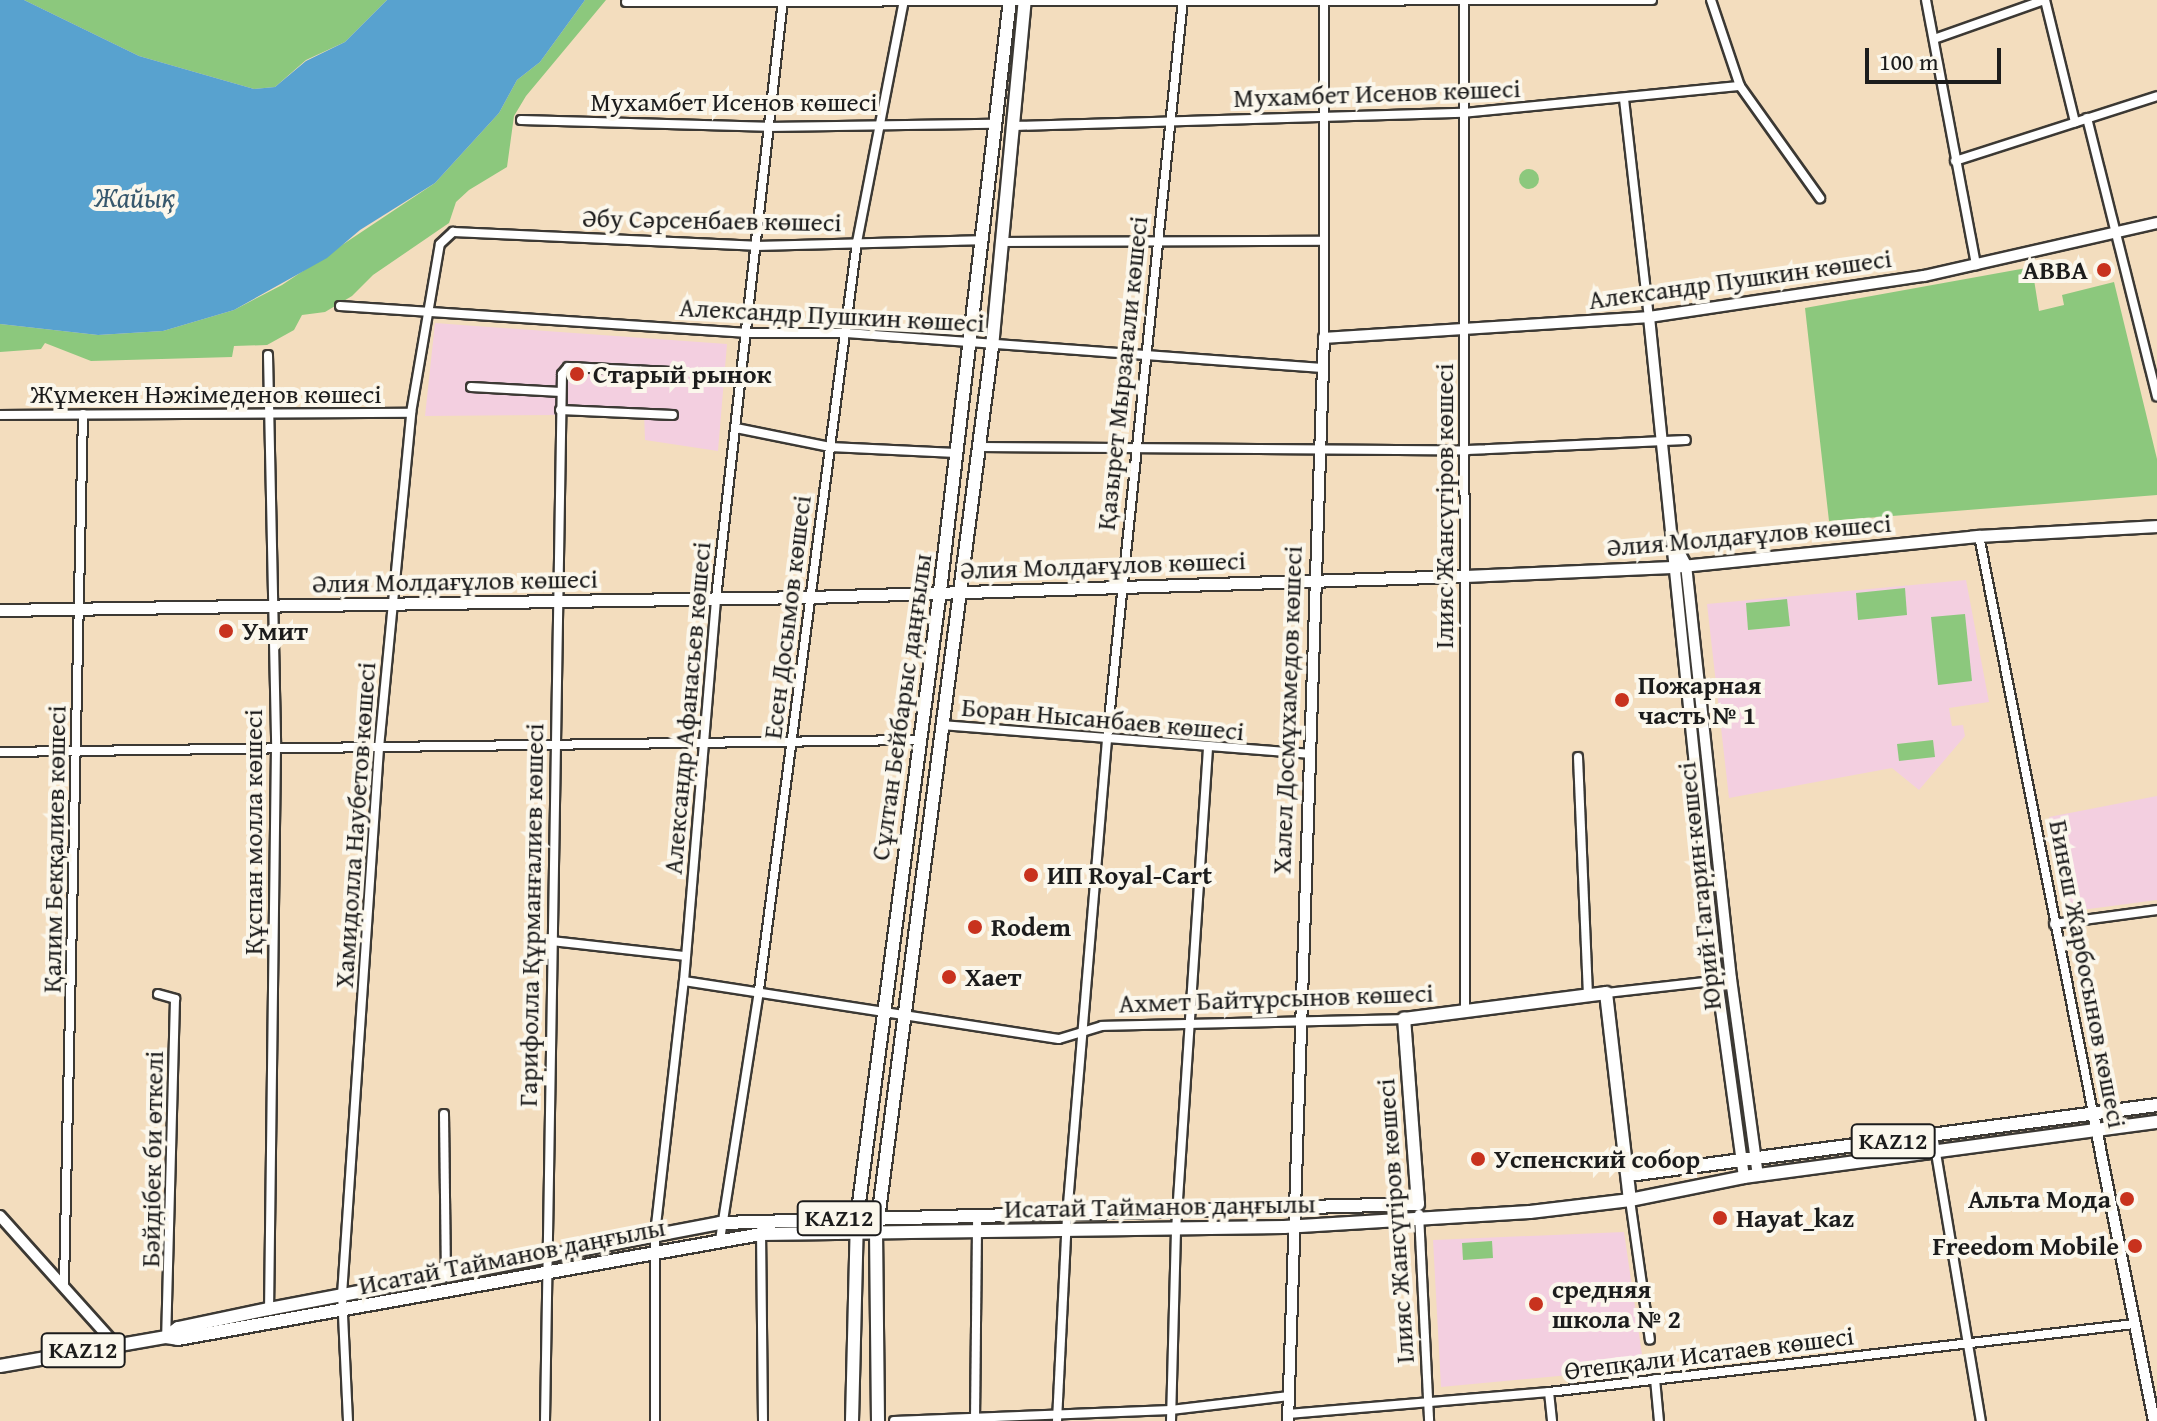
<!DOCTYPE html>
<meta charset="utf-8">
<style>
body{margin:0}
#map{position:relative;width:2157px;height:1421px;overflow:hidden;background:#f3ddbe;font-family:"Gentium Book Plus",serif}
div>[style]{position:absolute}
.built>*{inset:0;background:#f3cfe0}
.green>*{inset:0;background:#8cc87d}
.round{border-radius:50%}
.water>*{inset:0;background:#58a2cf}
.roads{filter:drop-shadow(2px 0 #3c3934) drop-shadow(-2px 0 #3c3934) drop-shadow(0 2px #3c3934) drop-shadow(0 -2px #3c3934)}
.minor>*{height:8px;margin:-4px;padding:0 4px;transform-origin:4px;border-radius:4px;background:#fff}
.tertiary>*{height:10px;margin:-5px;padding:0 5px;transform-origin:5px;border-radius:5px;background:#fff}
.secondary>*{height:11px;margin:-5.5px;padding:0 5.5px;transform-origin:5.5px;border-radius:5.5px;background:#fff}
.primary>*{height:12px;margin:-6px;padding:0 6px;transform-origin:6px;border-radius:6px;background:#fff}
.dots>*{width:22px;height:22px;translate:-50% -50%;box-sizing:border-box;border:4px solid #fbf7ec;border-radius:50%}
span{translate:-50% -50%;white-space:nowrap;text-align:center;line-height:1.15;-webkit-text-stroke:8px #fbf7ec;paint-order:stroke}
.shield-label span{padding:2px 6px;background:#fbf7ec;border:2px solid;border-radius:6px;-webkit-text-stroke-width:0}
.shield-label{font-size:24px;color:#1c1c1c;font-weight:700}
.street-label{font-size:26px;color:#1c1c1c}
.poi-label{font-size:26px;color:#1c1c1c;font-weight:700}
.right{translate:-100% -50%;text-align:right}
.left{translate:0 -50%;text-align:left}
.water-label{font-size:28px;color:#37586d;font-style:italic}
.scale{position:absolute;left:1865px;top:48px;width:136px;height:36px;box-sizing:border-box;border:4px solid #1c1c1c;border-top:0;padding-left:10px;font-size:24px;line-height:28px;white-space:nowrap;color:#1c1c1c;-webkit-text-stroke:6px #fbf7ec;paint-order:stroke}
</style>
<div id="map">
<div class="built">
<i style="clip-path:polygon(435px 323px,727px 344px,718px 451px,645px 440px,644px 413px,560px 403px,556px 415px,425px 416px)"></i>
<i style="clip-path:polygon(1966px 580px,1989px 702px,1949px 708px,1952px 726px,1963px 725px,1965px 736px,1919px 790px,1892px 768px,1729px 798px,1707px 604px)"></i>
<i style="clip-path:polygon(2157px 796px,2157px 900px,2066px 912px,2049px 817px)"></i>
<i style="clip-path:polygon(1624px 1232px,1644px 1368px,1441px 1387px,1433px 1240px)"></i>
</div>
<div class="green">
<i style="clip-path:polygon(24px 0,387px 0,345px 42px,306px 60px,275px 87px,254px 89px,139px 56px)"></i>
<i style="clip-path:polygon(585px 0,606px 0,526px 96px,514px 116px,507px 167px,469px 190px,456px 202px,449px 223px,373px 275px,352px 296px,325px 312px,302px 315px,294px 330px,267px 345px,234px 346px,232px 357px,91px 361px,45px 343px,41px 349px,0 352px,0 324px,98px 335px,163px 331px,234px 310px,282px 285px,435px 183px,499px 113px,517px 80px,540px 62px)"></i>
<i class="round" style="left:1519px;top:169px;width:20px;height:20px"></i>
<i style="clip-path:polygon(2032px 267px,2039px 311px,2064px 305px,2062px 295px,2114px 282px,2157px 459px,2157px 495px,1829px 521px,1805px 308px)"></i>
<i style="clip-path:polygon(1905px 588px,1907px 615px,1858px 620px,1856px 593px)"></i>
<i style="clip-path:polygon(1787px 599px,1790px 626px,1748px 630px,1746px 603px)"></i>
<i style="clip-path:polygon(1965px 614px,1972px 681px,1938px 685px,1931px 617px)"></i>
<i style="clip-path:polygon(1933px 740px,1935px 757px,1899px 761px,1897px 744px)"></i>
<i style="clip-path:polygon(1492px 1241px,1493px 1258px,1463px 1260px,1462px 1243px)"></i>
</div>
<div class="water">
<i style="clip-path:polygon(0 0,24px 0,139px 56px,254px 89px,275px 87px,306px 61px,345px 42px,387px 0,585px 0,540px 62px,517px 80px,499px 113px,435px 183px,360px 230px,327px 258px,234px 310px,163px 331px,98px 335px,0 324px)"></i>
</div>
<div class="roads">
<div class="minor">
<i style="left:1464px;top:0;width:1011px;rotate:89.94deg"></i>
<i style="left:1711px;top:0;width:91px;rotate:71.4deg"></i>
<i style="left:1740px;top:86px;width:138px;rotate:54.5deg"></i>
<i style="left:1926px;top:0;width:270px;rotate:79.3deg"></i>
<i style="left:2045px;top:0;width:126px;rotate:76.2deg"></i>
<i style="left:626px;top:2px;width:1026px;rotate:-0.11deg"></i>
<i style="left:1934px;top:39px;width:117px;rotate:-19.5deg"></i>
<i style="left:1624px;top:99px;width:219px;rotate:83.5deg"></i>
<i style="left:2087px;top:118px;width:287px;rotate:75.9deg"></i>
<i style="left:521px;top:120px;width:246px;rotate:1.6deg"></i>
<i style="left:767px;top:127px;width:226px;rotate:-0.8deg"></i>
<i style="left:1015px;top:126px;width:448px;rotate:-1.7deg"></i>
<i style="left:1463px;top:113px;width:278px;rotate:-5.6deg"></i>
<i style="left:1955px;top:161px;width:212px;rotate:-17.8deg"></i>
<i style="left:1003px;top:242px;width:321px;rotate:-0.2deg"></i>
<i style="left:340px;top:306px;width:405px;rotate:3.8deg"></i>
<i style="left:744px;top:333px;width:103px"></i>
<i style="left:847px;top:333px;width:476px;rotate:4.2deg"></i>
<i style="left:1324px;top:338px;width:338px;rotate:-90deg"></i>
<i style="left:268px;top:355px;width:392px;rotate:88.8deg"></i>
<i style="left:276px;top:747px;width:562px;rotate:90.71deg"></i>
<i style="left:471px;top:387px;width:90px;rotate:3.2deg"></i>
<i style="left:560px;top:410px;width:113px;rotate:2.5deg"></i>
<i style="left:0;top:415px;width:411px;rotate:-0.3deg"></i>
<i style="left:736px;top:428px;width:96px;rotate:11.4deg"></i>
<i style="left:830px;top:447px;width:126px;rotate:2.7deg"></i>
<i style="left:979px;top:447px;width:488px;rotate:0.4deg"></i>
<i style="left:1467px;top:450px;width:219px;rotate:-2.6deg"></i>
<i style="left:1979px;top:536px;width:588px;rotate:78.82deg"></i>
<i style="left:942px;top:725px;width:367px;rotate:4.5deg"></i>
<i style="left:0;top:752px;width:917px;rotate:-0.75deg"></i>
<i style="left:1578px;top:757px;width:239px;rotate:87.6deg"></i>
<i style="left:2054px;top:924px;width:104px;rotate:-7.7deg"></i>
<i style="left:551px;top:941px;width:134px;rotate:6.4deg"></i>
<i style="left:684px;top:981px;width:379px;rotate:8.8deg"></i>
<i style="left:1059px;top:1039px;width:45px;rotate:-16.8deg"></i>
<i style="left:1102px;top:1026px;width:302px;rotate:-1.3deg"></i>
<i style="left:1606px;top:993px;width:126px;rotate:-6.4deg"></i>
<i style="left:158px;top:994px;width:18px;rotate:16deg"></i>
<i style="left:175px;top:999px;width:337px;rotate:91.5deg"></i>
<i style="left:444px;top:1114px;width:160px;rotate:89.3deg"></i>
<i style="left:1933px;top:1135px;width:290px;rotate:80.5deg"></i>
<i style="left:1630px;top:1200px;width:141px;rotate:81.9deg"></i>
<i style="left:1419px;top:1214px;width:207px;rotate:87.2deg"></i>
<i style="left:761px;top:1230px;width:191px;rotate:89.4deg"></i>
<i style="left:720px;top:1240px;width:253px;rotate:-81.1deg"></i>
<i style="left:759px;top:990px;width:754px;rotate:-82.54deg"></i>
<i style="left:857px;top:242px;width:247px;rotate:-79deg"></i>
<i style="left:64px;top:1284px;width:870px;rotate:-88.75deg"></i>
<i style="left:1655px;top:1379px;width:42px;rotate:84.6deg"></i>
<i style="left:1549px;top:1392px;width:29px;rotate:84deg"></i>
<i style="left:1288px;top:1414px;width:262px;rotate:-4.8deg"></i>
<i style="left:1549px;top:1392px;width:589px;rotate:-6.63deg"></i>
<i style="left:975px;top:1420px;width:205px;rotate:-89.4deg"></i>
<i style="left:348px;top:1421px;width:126px;rotate:-92.7deg"></i>
<i style="left:342px;top:1295px;width:548px;rotate:-86.13deg"></i>
<i style="left:379px;top:748px;width:337px;rotate:-84.5deg"></i>
<i style="left:411px;top:413px;width:171px;rotate:-80.3deg"></i>
<i style="left:440px;top:244px;width:18px;rotate:-43deg"></i>
<i style="left:453px;top:232px;width:303px;rotate:2.6deg"></i>
<i style="left:756px;top:246px;width:224px;rotate:-1.5deg"></i>
<i style="left:545px;top:1421px;width:1047px;rotate:-89.07deg"></i>
<i style="left:562px;top:374px;width:9px;rotate:-49deg"></i>
<i style="left:568px;top:367px;width:104px;rotate:2.8deg"></i>
<i style="left:655px;top:1421px;width:187px;rotate:-90deg"></i>
<i style="left:655px;top:1234px;width:255px;rotate:-83.5deg"></i>
<i style="left:684px;top:981px;width:384px;rotate:-85.2deg"></i>
<i style="left:716px;top:598px;width:602px;rotate:-83.61deg"></i>
<i style="left:894px;top:1421px;width:277px;rotate:-2.3deg"></i>
<i style="left:1171px;top:1410px;width:119px;rotate:-6.8deg"></i>
<i style="left:1057px;top:1421px;width:205px;rotate:-87.2deg"></i>
<i style="left:1067px;top:1216px;width:479px;rotate:-85.2deg"></i>
<i style="left:1107px;top:739px;width:743px;rotate:-84.13deg"></i>
<i style="left:1171px;top:1421px;width:191px;rotate:-88.5deg"></i>
<i style="left:1176px;top:1230px;width:482px;rotate:-86.2deg"></i>
</div>
<div class="tertiary">
<i style="left:1649px;top:317px;width:666px;rotate:84.14deg"></i>
<i style="left:1717px;top:980px;width:199px;rotate:82.2deg"></i>
<i style="left:1676px;top:546px;width:21px;rotate:62deg"></i>
<i style="left:1686px;top:565px;width:416px;rotate:83.8deg"></i>
<i style="left:1731px;top:979px;width:198px;rotate:82.2deg"></i>
<i style="left:2093px;top:1113px;width:314px;rotate:78.8deg"></i>
<i style="left:0;top:1216px;width:172px;rotate:48.1deg"></i>
<i style="left:1288px;top:1421px;width:1084px;rotate:-88.1deg"></i>
<i style="left:1324px;top:338px;width:326px;rotate:-3.7deg"></i>
<i style="left:1649px;top:317px;width:278px;rotate:-8.5deg"></i>
<i style="left:1924px;top:276px;width:239px;rotate:-12.8deg"></i>
</div>
<div class="secondary">
<i style="left:0;top:610px;width:810px;rotate:-0.92deg"></i>
<i style="left:810px;top:597px;width:655px;rotate:-1.84deg"></i>
<i style="left:1465px;top:576px;width:207px;rotate:-2.5deg"></i>
<i style="left:1672px;top:567px;width:309px;rotate:-5.8deg"></i>
<i style="left:1979px;top:536px;width:178px;rotate:-3.2deg"></i>
</div>
<div class="primary">
<i style="left:1629px;top:1175px;width:533px;rotate:-7.55deg"></i>
<i style="left:166px;top:1337px;width:15px;rotate:-37deg"></i>
<i style="left:178px;top:1328px;width:93px;rotate:-11.8deg"></i>
<i style="left:269px;top:1309px;width:459px;rotate:-10.8deg"></i>
<i style="left:720px;top:1223px;width:698px;rotate:-1.56deg"></i>
<i style="left:1418px;top:1204px;width:186px;rotate:-94.3deg"></i>
<i style="left:1404px;top:1019px;width:204px;rotate:-7.3deg"></i>
<i style="left:1606px;top:993px;width:208px;rotate:83.4deg"></i>
<i style="left:0;top:1366px;width:169px;rotate:-9.9deg"></i>
<i style="left:166px;top:1337px;width:12px;rotate:9deg"></i>
<i style="left:178px;top:1339px;width:592px;rotate:-10.21deg"></i>
<i style="left:761px;top:1234px;width:523px;rotate:-0.77deg"></i>
<i style="left:1284px;top:1227px;width:246px;rotate:-3.5deg"></i>
<i style="left:1530px;top:1212px;width:101px;rotate:-6.8deg"></i>
<i style="left:1630px;top:1200px;width:116px;rotate:-11.4deg"></i>
<i style="left:1744px;top:1177px;width:417px;rotate:-7.6deg"></i>
<i style="left:852px;top:1421px;width:203px;rotate:-88.6deg"></i>
<i style="left:857px;top:1218px;width:632px;rotate:-82.46deg"></i>
<i style="left:940px;top:591px;width:595px;rotate:-83.25deg"></i>
<i style="left:878px;top:1421px;width:187px;rotate:-90.6deg"></i>
<i style="left:876px;top:1234px;width:895px;rotate:-82.55deg"></i>
<i style="left:992px;top:347px;width:349px;rotate:-84.6deg"></i>
</div>
</div>
<div class="dots">
<i style="left:2104px;top:270px;background:#c8321e"></i>
<i style="left:577px;top:374px;background:#c8321e"></i>
<i style="left:226px;top:631px;background:#c8321e"></i>
<i style="left:1622px;top:700px;background:#c8321e"></i>
<i style="left:1031px;top:875px;background:#c8321e"></i>
<i style="left:975px;top:927px;background:#c8321e"></i>
<i style="left:949px;top:977px;background:#c8321e"></i>
<i style="left:1478px;top:1159px;background:#c8321e"></i>
<i style="left:2127px;top:1199px;background:#c8321e"></i>
<i style="left:1720px;top:1218px;background:#c8321e"></i>
<i style="left:2135px;top:1246px;background:#c8321e"></i>
<i style="left:1536px;top:1304px;background:#c8321e"></i>
</div>
<div class="shield-label">
<span style="left:1893px;top:1141px">KAZ12</span>
<span style="left:839px;top:1218px">KAZ12</span>
<span style="left:83px;top:1350px">KAZ12</span>
</div>
<div class="street-label">
<span style="left:1377px;top:93px;rotate:-2deg">Мухамбет Исенов көшесі</span>
<span style="left:734px;top:102px">Мухамбет Исенов көшесі</span>
<span style="left:712px;top:220px;rotate:1deg">Әбу Сәрсенбаев көшесі</span>
<span style="left:1740px;top:279px;rotate:-8deg">Александр Пушкин көшесі</span>
<span style="left:832px;top:315px;rotate:3deg">Александр Пушкин көшесі</span>
<span style="left:1122px;top:373px;rotate:-84deg">Қазырет Мырзағали көшесі</span>
<span style="left:206px;top:394px">Жұмекен Нәжімеденов көшесі</span>
<span style="left:1444px;top:506px;rotate:-90deg">Ілияс Жансүгіров көшесі</span>
<span style="left:1749px;top:535px;rotate:-5deg">Әлия Молдағұлов көшесі</span>
<span style="left:1103px;top:565px;rotate:-2deg">Әлия Молдағұлов көшесі</span>
<span style="left:455px;top:581px;rotate:-1deg">Әлия Молдағұлов көшесі</span>
<span style="left:787px;top:617px;rotate:-83deg">Есен Досымов көшесі</span>
<span style="left:901px;top:707px;rotate:-82deg">Сұлтан Бейбарыс даңғылы</span>
<span style="left:687px;top:708px;rotate:-85deg">Александр Афанасьев көшесі</span>
<span style="left:1287px;top:710px;rotate:-88deg">Халел Досмұхамедов көшесі</span>
<span style="left:1103px;top:719px;rotate:5deg">Боран Нысанбаев көшесі</span>
<span style="left:355px;top:825px;rotate:-86deg">Хамидолла Наубетов көшесі</span>
<span style="left:253px;top:832px;rotate:-90deg">Құспан молла көшесі</span>
<span style="left:54px;top:849px;rotate:-89deg">Қалим Бекқалиев көшесі</span>
<span style="left:1699px;top:886px;rotate:-96deg">Юрий Гагарин көшесі</span>
<span style="left:531px;top:915px;rotate:-89deg">Гарифолла Құрманғалиев көшесі</span>
<span style="left:2088px;top:974px;rotate:79deg">Бинеш Жарбосынов көшесі</span>
<span style="left:1276px;top:998px;rotate:-2deg">Ахмет Байтұрсынов көшесі</span>
<span style="left:152px;top:1159px;rotate:-89deg">Бәйдібек би өткелі</span>
<span style="left:1160px;top:1206px;rotate:-1deg">Исатай Тайманов даңғылы</span>
<span style="left:1395px;top:1221px;rotate:-94deg">Ілияс Жансүгіров көшесі</span>
<span style="left:512px;top:1256px;rotate:-11deg">Исатай Тайманов даңғылы</span>
<span style="left:1709px;top:1353px;rotate:-7deg">Өтепқали Исатаев көшесі</span>
</div>
<div class="poi-label">
<span class="right" style="left:2088px;top:270px">ABBA</span>
<span class="left" style="left:593px;top:374px">Старый рынок</span>
<span class="left" style="left:242px;top:631px">Умит</span>
<span class="left" style="left:1638px;top:700px">Пожарная<br>часть № 1</span>
<span class="left" style="left:1047px;top:875px">ИП Royal-Cart</span>
<span class="left" style="left:991px;top:927px">Rodem</span>
<span class="left" style="left:965px;top:977px">Хает</span>
<span class="left" style="left:1494px;top:1159px">Успенский собор</span>
<span class="right" style="left:2111px;top:1199px">Альта Мода</span>
<span class="left" style="left:1736px;top:1218px">Hayat_kaz</span>
<span class="right" style="left:2119px;top:1246px">Freedom Mobile</span>
<span class="left" style="left:1552px;top:1304px">cредняя<br>школа № 2</span>
</div>
<div class="water-label">
<span style="left:135px;top:197px">Жайық</span>
</div>
<div class="scale">100 m</div>
</div>
